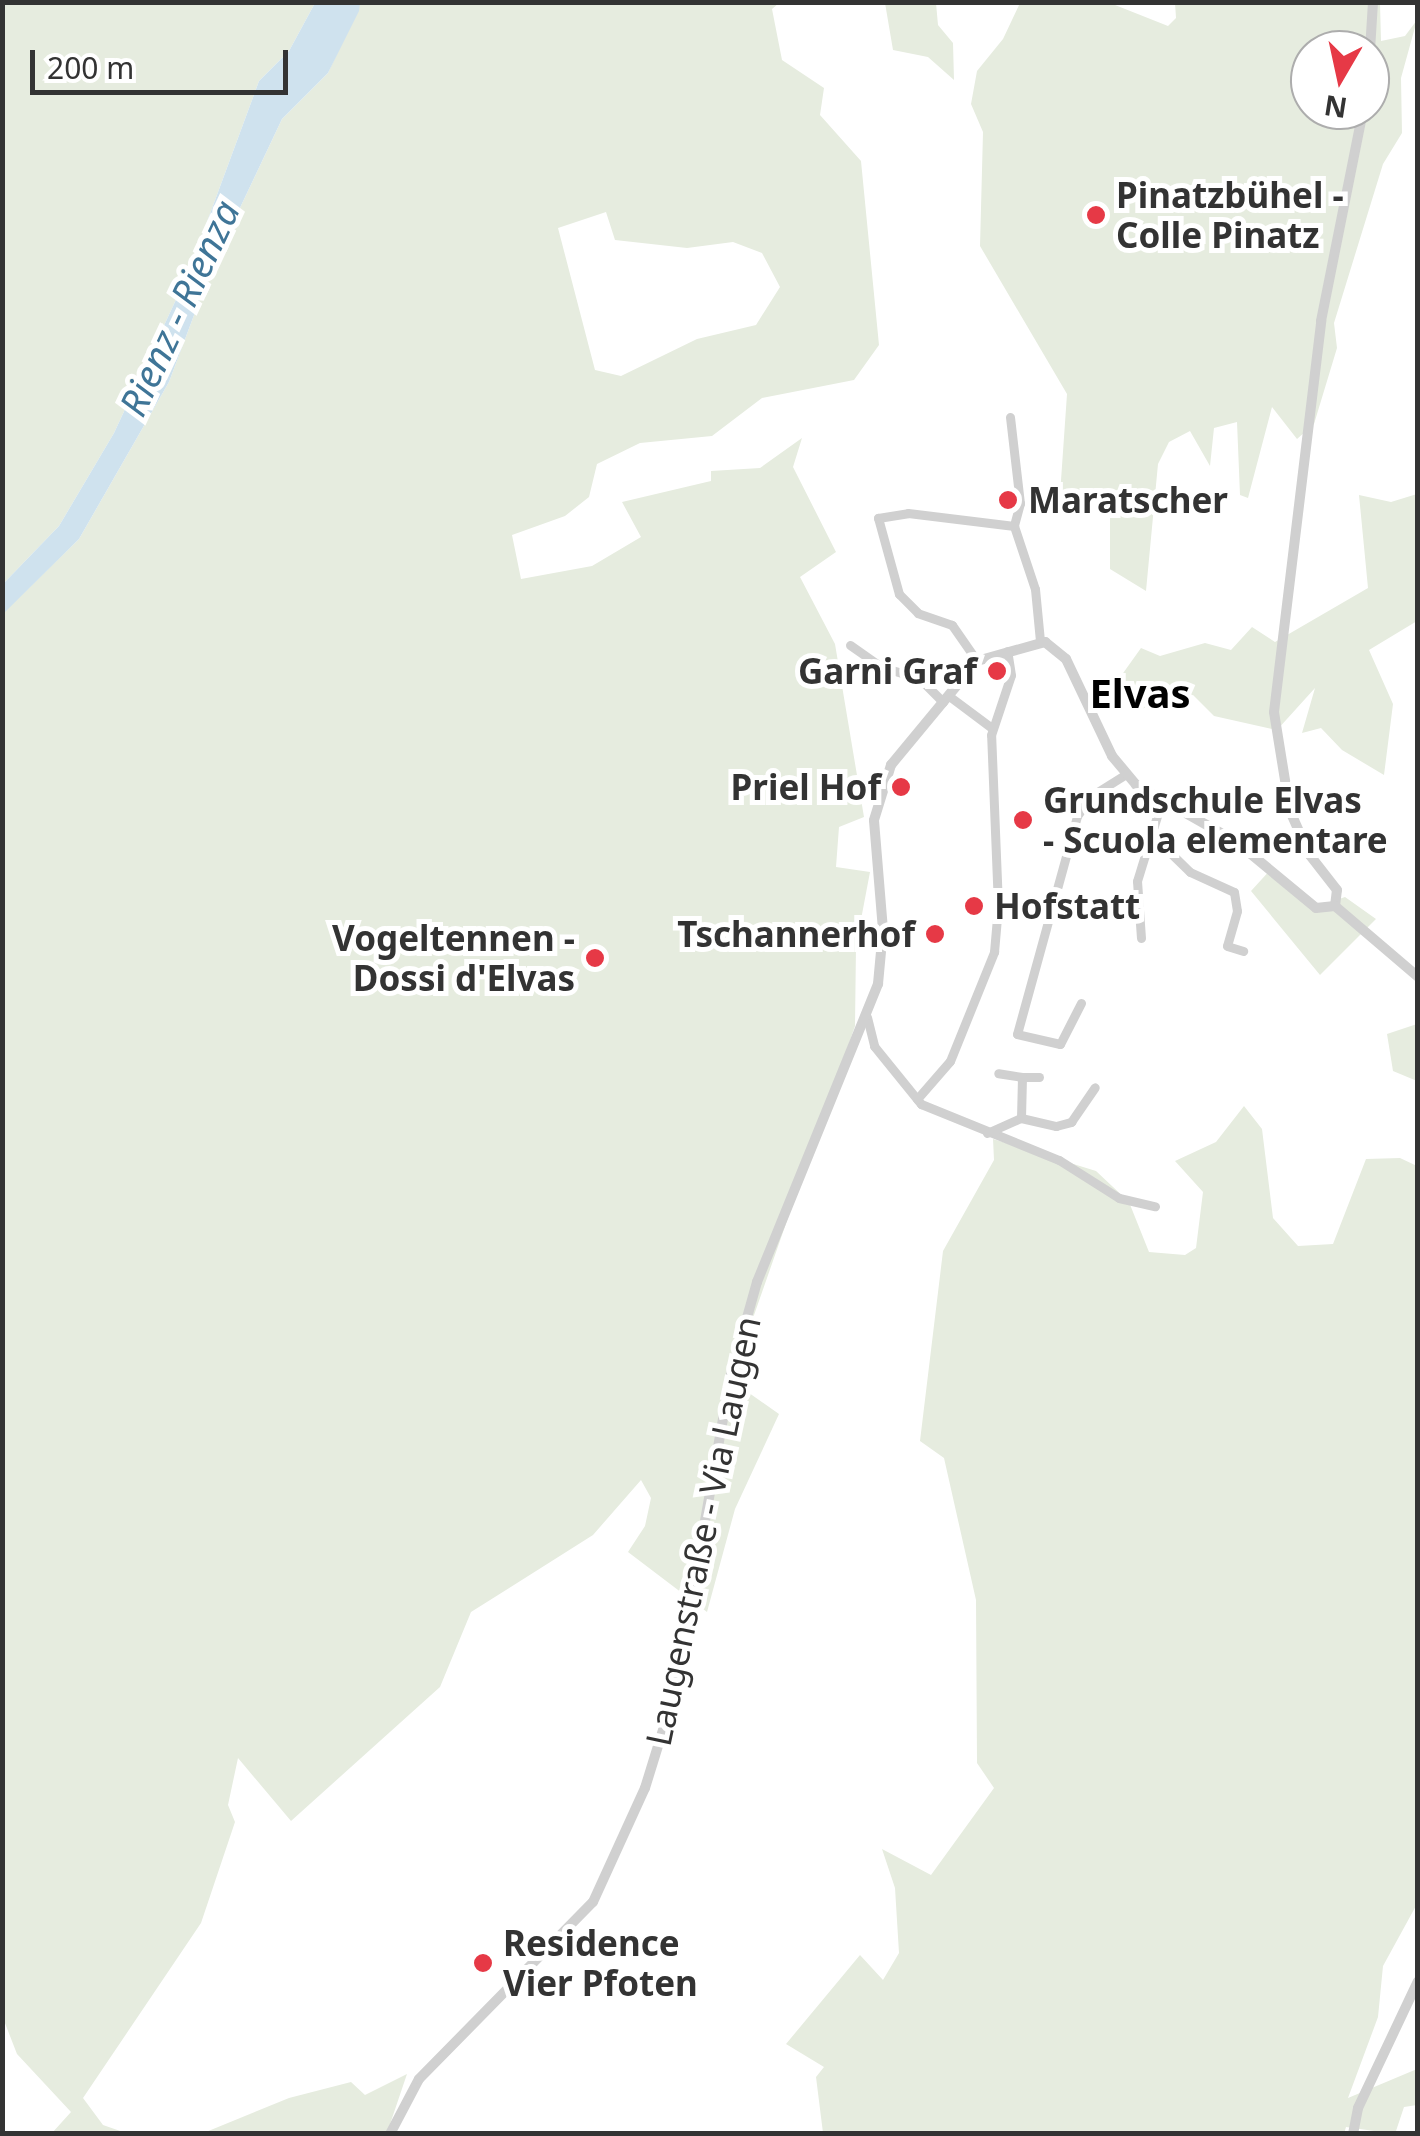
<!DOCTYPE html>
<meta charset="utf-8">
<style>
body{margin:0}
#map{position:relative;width:1420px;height:2136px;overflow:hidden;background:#fff;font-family:"Noto Sans",sans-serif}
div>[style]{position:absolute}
.green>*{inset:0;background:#e6ecdf}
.water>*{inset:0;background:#cfe2ee}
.minor>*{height:9px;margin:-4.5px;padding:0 4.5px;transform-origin:4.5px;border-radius:4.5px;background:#d0d0d0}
.tertiary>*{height:10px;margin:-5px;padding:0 5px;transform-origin:5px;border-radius:5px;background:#d0d0d0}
.dots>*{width:28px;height:28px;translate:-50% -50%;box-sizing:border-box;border:5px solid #fff;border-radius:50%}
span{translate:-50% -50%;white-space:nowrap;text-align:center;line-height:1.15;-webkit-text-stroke:10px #fff;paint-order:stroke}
.poi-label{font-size:35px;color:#333;font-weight:700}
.left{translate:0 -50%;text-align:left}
.right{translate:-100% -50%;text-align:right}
.street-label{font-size:35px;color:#333}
.water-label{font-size:38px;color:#3f7597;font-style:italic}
.quarter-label{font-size:40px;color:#000;font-weight:700}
.frame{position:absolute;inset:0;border:5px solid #333;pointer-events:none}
.north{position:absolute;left:1290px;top:30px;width:100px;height:100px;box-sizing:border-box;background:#fff;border:2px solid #adadad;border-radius:50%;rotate:189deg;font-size:28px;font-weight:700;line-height:40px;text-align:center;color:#333}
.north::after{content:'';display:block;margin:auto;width:35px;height:45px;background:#e63946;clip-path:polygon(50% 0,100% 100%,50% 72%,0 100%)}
.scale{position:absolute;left:30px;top:50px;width:258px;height:45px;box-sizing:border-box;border:5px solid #333;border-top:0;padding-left:12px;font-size:30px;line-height:35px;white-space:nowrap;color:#333;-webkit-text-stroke:8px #fff;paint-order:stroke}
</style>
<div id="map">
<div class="green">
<i style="clip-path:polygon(3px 3px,315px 3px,289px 51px,259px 81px,187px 276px,114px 433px,59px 526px,3px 584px)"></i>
<i style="clip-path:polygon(evenodd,360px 3px,779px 3px,772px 9px,782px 60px,824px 88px,820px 115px,861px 161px,879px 345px,854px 380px,762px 398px,712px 436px,640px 443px,597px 464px,589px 497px,565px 516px,512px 535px,521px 579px,592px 566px,641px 537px,622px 502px,711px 481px,711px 471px,760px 468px,802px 438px,793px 467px,836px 552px,800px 577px,835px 644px,864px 817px,839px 827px,836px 867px,870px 872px,856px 946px,855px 1026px,738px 1361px,750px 1372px,742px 1388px,779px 1414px,735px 1509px,707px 1612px,628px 1552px,645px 1526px,651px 1498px,641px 1480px,593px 1535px,471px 1612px,440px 1687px,291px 1821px,238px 1758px,228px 1805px,235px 1822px,201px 1923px,83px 2098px,103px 2125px,126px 2133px,52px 2133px,71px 2112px,17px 2054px,3px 2018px,2px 614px,79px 539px,169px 382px,212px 267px,282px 119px,328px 73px,360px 3px,606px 212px,615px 240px,687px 248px,733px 242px,762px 253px,780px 287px,756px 325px,697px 339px,621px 376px,595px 370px,558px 228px,606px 212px)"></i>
<i style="clip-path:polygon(885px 3px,936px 3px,938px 25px,953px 43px,954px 80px,928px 57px,893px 50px)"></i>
<i style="clip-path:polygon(evenodd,1020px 3px,1110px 3px,1168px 26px,1176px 18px,1175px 3px,1380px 3px,1381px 41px,1405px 36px,1417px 20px,1401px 78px,1402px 133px,1383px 164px,1334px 323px,1337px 348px,1314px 424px,1297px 439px,1272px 407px,1248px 498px,1240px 495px,1237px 422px,1214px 428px,1210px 466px,1190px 431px,1169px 442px,1158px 464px,1146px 591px,1110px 569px,1110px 510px,1059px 509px,1067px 394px,980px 246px,983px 132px,971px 104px,977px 71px,1003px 39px,1020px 3px,1310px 50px,1370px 50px,1370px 110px,1310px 110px,1310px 50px)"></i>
<i style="clip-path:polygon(1417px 494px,1417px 621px,1369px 650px,1393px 704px,1384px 775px,1342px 750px,1321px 728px,1302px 733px,1315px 688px,1277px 730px,1214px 716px,1193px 695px,1137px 710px,1130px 706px,1121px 676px,1141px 648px,1160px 656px,1205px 643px,1231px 650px,1252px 627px,1275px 642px,1368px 588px,1359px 495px,1391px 502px)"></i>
<i style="clip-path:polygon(1272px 868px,1319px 906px,1345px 897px,1376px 919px,1320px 975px,1251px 891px)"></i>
<i style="clip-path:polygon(1417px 1024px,1418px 1024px,1417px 1081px,1393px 1071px,1387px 1034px)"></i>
<i style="clip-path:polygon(1244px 1106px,1262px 1129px,1273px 1218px,1298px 1246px,1333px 1244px,1366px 1159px,1400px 1158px,1417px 1166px,1417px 1904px,1383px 1966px,1378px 2017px,1348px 2098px,1417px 2069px,1417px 2105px,1404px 2107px,1395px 2134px,1346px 2127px,1344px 2134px,823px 2133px,816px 2077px,824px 2067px,786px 2044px,860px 1955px,883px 1980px,899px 1953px,895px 1888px,882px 1849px,931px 1875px,994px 1788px,977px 1763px,976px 1600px,944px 1458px,920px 1441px,943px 1251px,994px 1160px,993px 1139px,1096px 1171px,1129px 1202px,1149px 1252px,1185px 1255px,1196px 1248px,1203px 1192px,1175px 1161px,1216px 1142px)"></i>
<i style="clip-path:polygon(407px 2074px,387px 2133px,201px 2134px,289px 2098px,351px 2082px,365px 2095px)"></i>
</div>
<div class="water">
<i style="clip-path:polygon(315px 3px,360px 3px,359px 11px,328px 73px,282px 119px,212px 267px,169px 382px,79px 539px,3px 614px,3px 584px,59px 526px,114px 433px,187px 276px,259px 81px,289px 51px)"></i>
</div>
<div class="minor">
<i style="left:1010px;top:417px;width:87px;rotate:83.4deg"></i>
<i style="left:1020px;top:503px;width:24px;rotate:105deg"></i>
<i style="left:1014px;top:526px;width:66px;rotate:71.6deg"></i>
<i style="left:1035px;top:589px;width:52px;rotate:84.5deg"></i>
<i style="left:850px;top:645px;width:39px;rotate:35deg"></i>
<i style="left:882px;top:667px;width:39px;rotate:17deg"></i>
<i style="left:919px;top:678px;width:34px;rotate:45deg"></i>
<i style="left:977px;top:661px;width:44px;rotate:-124.8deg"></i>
<i style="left:952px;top:625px;width:36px;rotate:-161deg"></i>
<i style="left:918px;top:613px;width:27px;rotate:-135deg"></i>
<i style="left:899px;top:594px;width:79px;rotate:-105.4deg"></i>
<i style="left:878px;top:518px;width:30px;rotate:-9deg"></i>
<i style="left:908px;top:513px;width:107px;rotate:7deg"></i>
<i style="left:949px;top:696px;width:54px;rotate:36.7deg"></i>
<i style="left:1150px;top:833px;width:56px;rotate:44.3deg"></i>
<i style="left:1190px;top:872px;width:48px;rotate:24.4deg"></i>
<i style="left:1234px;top:892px;width:19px;rotate:81deg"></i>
<i style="left:1237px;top:911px;width:36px;rotate:106deg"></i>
<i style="left:1227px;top:946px;width:17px;rotate:17deg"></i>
<i style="left:1141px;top:938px;width:57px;rotate:-94deg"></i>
<i style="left:1137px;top:881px;width:82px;rotate:-72.9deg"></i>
<i style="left:1081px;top:1003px;width:46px;rotate:117.1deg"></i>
<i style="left:1060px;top:1044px;width:44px;rotate:-166.9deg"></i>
<i style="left:1017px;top:1034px;width:226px;rotate:-74.6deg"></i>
<i style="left:1077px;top:816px;width:24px;rotate:-55deg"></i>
<i style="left:1091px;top:796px;width:40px;rotate:-32deg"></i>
<i style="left:867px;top:1017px;width:30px;rotate:76deg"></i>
<i style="left:874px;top:1046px;width:75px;rotate:51deg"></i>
<i style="left:921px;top:1104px;width:149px;rotate:22.1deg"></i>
<i style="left:1059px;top:1160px;width:71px;rotate:32.3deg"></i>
<i style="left:1119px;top:1198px;width:37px;rotate:13deg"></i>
<i style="left:1022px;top:1077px;width:17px"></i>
<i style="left:917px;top:1099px;width:50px;rotate:-49deg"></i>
<i style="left:950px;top:1061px;width:118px;rotate:-68deg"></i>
<i style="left:994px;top:952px;width:46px;rotate:-85deg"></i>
<i style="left:998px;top:906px;width:171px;rotate:-92.3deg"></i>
<i style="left:991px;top:735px;width:63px;rotate:-71.6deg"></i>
<i style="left:1011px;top:675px;width:24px;rotate:-99deg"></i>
<i style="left:1021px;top:1118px;width:36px;rotate:13deg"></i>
<i style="left:1056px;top:1126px;width:16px;rotate:-15deg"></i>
<i style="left:1071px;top:1122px;width:42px;rotate:-55.6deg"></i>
<i style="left:987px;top:1133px;width:37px;rotate:-24deg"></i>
<i style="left:1021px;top:1118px;width:41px;rotate:-88.6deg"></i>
<i style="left:1022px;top:1077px;width:24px;rotate:-171deg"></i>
</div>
<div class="tertiary">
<i style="left:1370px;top:50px;width:48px;rotate:-86.4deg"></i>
<i style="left:1335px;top:906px;width:16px;rotate:-83deg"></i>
<i style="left:1337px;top:890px;width:46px;rotate:-127.9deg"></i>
<i style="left:1309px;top:854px;width:47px;rotate:-113.8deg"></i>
<i style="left:1290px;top:811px;width:100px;rotate:-99.2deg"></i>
<i style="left:1274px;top:712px;width:394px;rotate:-83.1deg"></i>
<i style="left:1321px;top:321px;width:215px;rotate:-78.7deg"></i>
<i style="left:1335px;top:906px;width:109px;rotate:40.5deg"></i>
<i style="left:390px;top:2134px;width:62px;rotate:-62.2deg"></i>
<i style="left:419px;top:2079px;width:248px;rotate:-45.5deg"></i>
<i style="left:593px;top:1902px;width:125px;rotate:-65.5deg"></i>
<i style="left:645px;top:1788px;width:102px;rotate:-72.8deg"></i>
<i style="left:675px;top:1691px;width:318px;rotate:-80deg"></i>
<i style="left:730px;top:1378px;width:100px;rotate:-74.3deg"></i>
<i style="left:757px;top:1282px;width:322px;rotate:-67.9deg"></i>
<i style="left:878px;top:984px;width:54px;rotate:-84.7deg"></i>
<i style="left:883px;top:930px;width:110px;rotate:-94.7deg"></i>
<i style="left:874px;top:820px;width:58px;rotate:-72.8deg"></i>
<i style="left:891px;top:765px;width:135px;rotate:-50.4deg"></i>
<i style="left:977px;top:661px;width:71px;rotate:-15.6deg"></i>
<i style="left:1045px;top:642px;width:27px;rotate:39deg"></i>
<i style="left:1066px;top:659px;width:107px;rotate:64.6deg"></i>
<i style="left:1112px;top:756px;width:38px;rotate:50deg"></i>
<i style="left:1136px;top:785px;width:114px;rotate:29.5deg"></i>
<i style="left:1235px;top:841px;width:105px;rotate:39.6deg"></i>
<i style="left:1316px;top:908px;width:19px;rotate:-6deg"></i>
<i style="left:1353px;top:2134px;width:26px;rotate:-79deg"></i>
<i style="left:1358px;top:2108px;width:140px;rotate:-64.7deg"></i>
</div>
<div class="dots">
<i style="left:1096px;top:215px;background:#e63946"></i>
<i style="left:1008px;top:500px;background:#e63946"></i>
<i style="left:997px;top:671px;background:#e63946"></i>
<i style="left:901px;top:787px;background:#e63946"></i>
<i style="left:1023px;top:820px;background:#e63946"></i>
<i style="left:974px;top:906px;background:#e63946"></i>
<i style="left:935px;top:934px;background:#e63946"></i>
<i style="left:595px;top:958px;background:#e63946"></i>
<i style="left:483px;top:1963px;background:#e63946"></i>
</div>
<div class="poi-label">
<span class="left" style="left:1116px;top:215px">Pinatzbühel -<br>Colle Pinatz</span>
<span class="left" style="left:1028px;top:500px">Maratscher</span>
<span class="right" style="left:977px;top:671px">Garni Graf</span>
<span class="right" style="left:881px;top:787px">Priel Hof</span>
<span class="left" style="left:1043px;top:820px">Grundschule Elvas<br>- Scuola elementare</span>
<span class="left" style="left:994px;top:906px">Hofstatt</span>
<span class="right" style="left:915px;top:934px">Tschannerhof</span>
<span class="right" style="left:575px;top:958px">Vogeltennen -<br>Dossi d'Elvas</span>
<span class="left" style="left:503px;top:1963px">Residence<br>Vier Pfoten</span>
</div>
<div class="street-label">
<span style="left:703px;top:1531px;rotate:-78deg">Laugenstraße - Via Laugen</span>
</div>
<div class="water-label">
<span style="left:179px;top:308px;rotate:-65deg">Rienz - Rienza</span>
</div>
<div class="quarter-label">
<span style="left:1140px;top:693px">Elvas</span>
</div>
<div class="frame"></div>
<div class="north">N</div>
<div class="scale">200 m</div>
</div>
